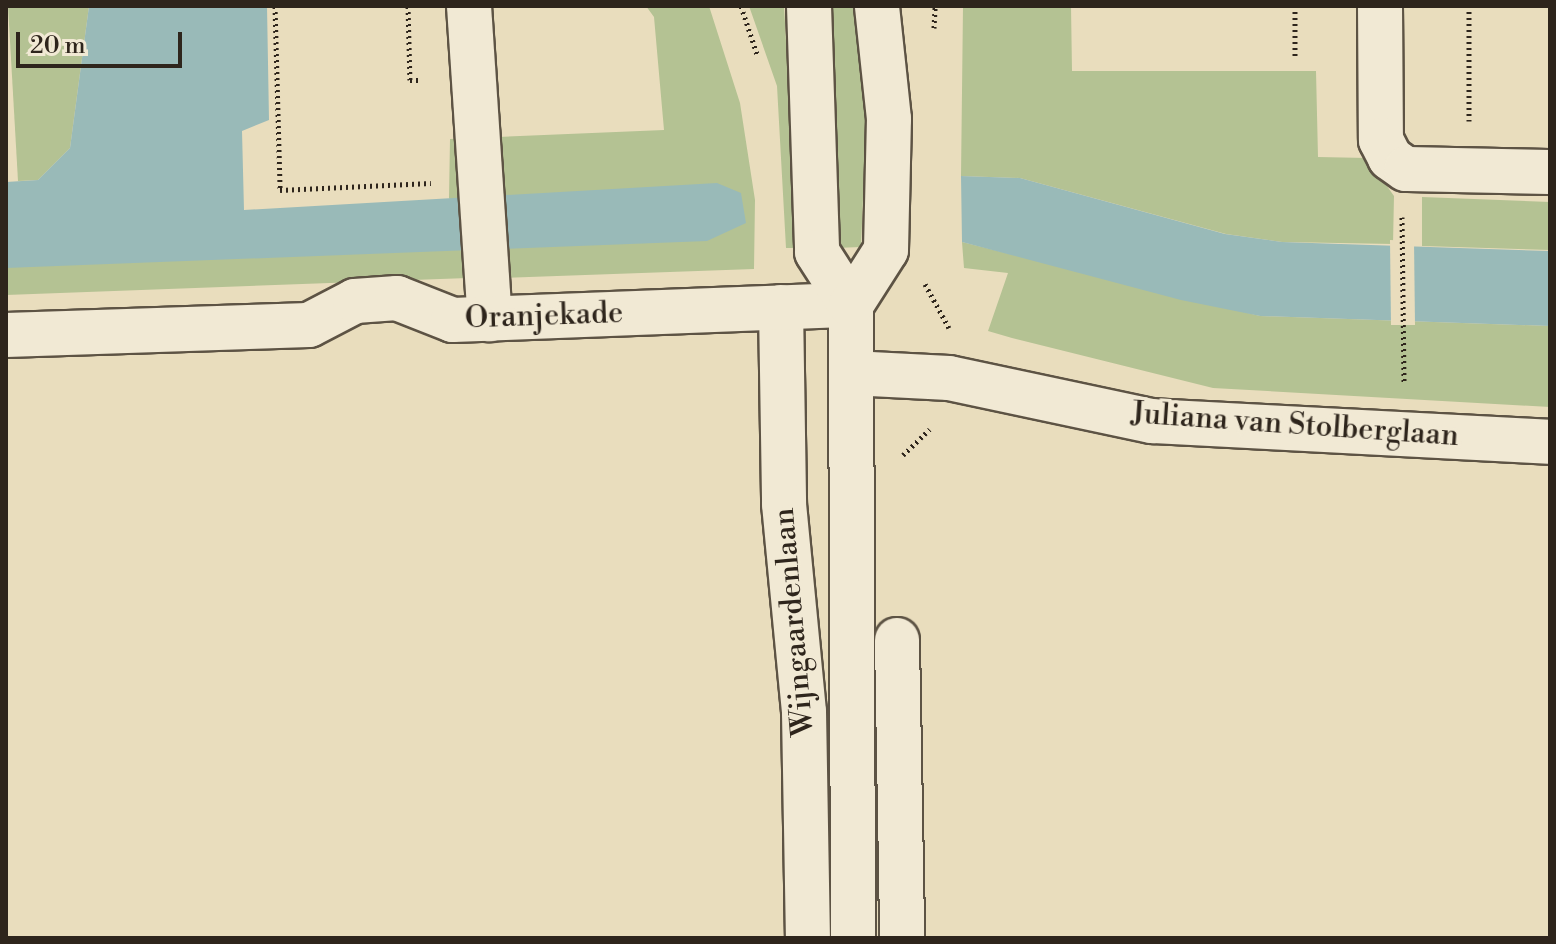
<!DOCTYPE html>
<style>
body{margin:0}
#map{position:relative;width:1556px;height:944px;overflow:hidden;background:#e9ddbd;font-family:"Libre Bodoni",serif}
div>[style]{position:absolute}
.green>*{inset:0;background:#b4c293}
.water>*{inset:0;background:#99bab8}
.pier>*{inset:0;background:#e9ddbd}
.path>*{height:5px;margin-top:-2.5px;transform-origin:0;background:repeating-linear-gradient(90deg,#2e251c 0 2px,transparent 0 6px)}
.roads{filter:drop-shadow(2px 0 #5d5344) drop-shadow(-2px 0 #5d5344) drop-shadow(0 2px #5d5344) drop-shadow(0 -2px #5d5344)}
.street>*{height:44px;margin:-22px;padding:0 22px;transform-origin:22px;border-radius:22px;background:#f1e9d4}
.secondary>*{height:44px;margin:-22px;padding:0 22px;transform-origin:22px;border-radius:22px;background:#f1e9d4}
span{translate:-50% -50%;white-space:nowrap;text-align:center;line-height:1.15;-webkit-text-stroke:6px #f1e9d4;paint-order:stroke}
.street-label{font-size:30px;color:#2e251c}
.frame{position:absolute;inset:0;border:8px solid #2e251c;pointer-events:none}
.scale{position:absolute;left:16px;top:32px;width:166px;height:36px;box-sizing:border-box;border:4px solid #2e251c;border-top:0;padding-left:10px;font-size:24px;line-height:28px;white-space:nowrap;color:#2e251c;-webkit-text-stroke:6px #f1e9d4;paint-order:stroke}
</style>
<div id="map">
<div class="green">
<i style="clip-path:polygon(8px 6px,89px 6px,70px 148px,38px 180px,18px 181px)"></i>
<i style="clip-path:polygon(646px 6px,709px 6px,740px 103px,755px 200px,754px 269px,501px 278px,449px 198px,450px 139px,664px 130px,654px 17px)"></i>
<i style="clip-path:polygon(749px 6px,784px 6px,798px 248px,786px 248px,777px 86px)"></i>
<i style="clip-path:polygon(825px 6px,859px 6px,868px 76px,861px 247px,835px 248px)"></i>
<i style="clip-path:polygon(963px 6px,1071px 6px,1072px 71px,1316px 71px,1318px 157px,1367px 158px,1394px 196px,1393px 244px,1282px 242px,1226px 234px,1020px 178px,961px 176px)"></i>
<i style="clip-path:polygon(1422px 197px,1550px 202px,1550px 250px,1422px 246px)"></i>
<i style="clip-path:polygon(962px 242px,1260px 316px,1550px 326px,1550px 407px,1213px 388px,1012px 338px,988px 331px,1008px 273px,964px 268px)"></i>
<i style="clip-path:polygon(464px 248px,468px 278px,6px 295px,6px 264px)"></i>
</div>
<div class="water">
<i style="clip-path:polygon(89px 6px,267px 6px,269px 120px,242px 131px,244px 210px,717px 183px,741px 193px,746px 223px,707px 241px,6px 268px,6px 182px,38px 180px,70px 148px)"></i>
<i style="clip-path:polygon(961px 176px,1020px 178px,1225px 234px,1282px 242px,1550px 251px,1550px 326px,1260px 316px,1181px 300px,962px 242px)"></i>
</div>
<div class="pier">
<i style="clip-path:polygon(1390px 240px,1414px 241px,1415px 325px,1391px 325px)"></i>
</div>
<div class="path">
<i style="left:275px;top:6px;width:184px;rotate:88.4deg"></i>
<i style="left:280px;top:190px;width:151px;rotate:-2.7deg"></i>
<i style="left:408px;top:6px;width:74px;rotate:88.5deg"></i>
<i style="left:410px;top:80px;width:12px"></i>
<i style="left:741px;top:6px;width:51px;rotate:71.6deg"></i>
<i style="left:1295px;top:6px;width:53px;rotate:90deg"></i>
<i style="left:1469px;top:6px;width:115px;rotate:90deg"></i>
<i style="left:934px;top:28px;width:22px;rotate:-87deg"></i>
<i style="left:1402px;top:217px;width:166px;rotate:89.3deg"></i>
<i style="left:925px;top:284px;width:50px;rotate:61.4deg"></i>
<i style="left:903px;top:455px;width:37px;rotate:-44deg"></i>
</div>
<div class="roads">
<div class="street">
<i style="left:469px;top:6px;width:314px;rotate:86.2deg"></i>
<i style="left:1380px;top:6px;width:134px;rotate:89.6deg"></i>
<i style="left:1381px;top:140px;width:20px;rotate:63deg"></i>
<i style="left:1390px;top:158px;width:19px;rotate:35deg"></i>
<i style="left:1406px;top:169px;width:144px;rotate:1.2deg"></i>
<i style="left:781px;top:307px;width:197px;rotate:89.1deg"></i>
<i style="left:784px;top:504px;width:209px;rotate:84.5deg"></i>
<i style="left:804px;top:712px;width:226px;rotate:89deg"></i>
<i style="left:6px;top:335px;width:303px;rotate:-1.9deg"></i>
<i style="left:309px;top:325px;width:52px;rotate:-27.6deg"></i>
<i style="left:355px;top:301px;width:42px;rotate:-4.1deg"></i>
<i style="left:397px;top:298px;width:60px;rotate:21.4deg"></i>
<i style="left:453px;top:320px;width:398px;rotate:-2.2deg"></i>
<i style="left:851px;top:373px;width:98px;rotate:2.9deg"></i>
<i style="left:949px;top:378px;width:208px;rotate:12deg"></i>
<i style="left:1152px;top:421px;width:399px;rotate:3deg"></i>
<i style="left:897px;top:640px;width:298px;rotate:89deg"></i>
</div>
<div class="secondary">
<i style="left:809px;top:6px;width:246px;rotate:88.1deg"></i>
<i style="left:817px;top:252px;width:63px;rotate:57.3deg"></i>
<i style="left:851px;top:305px;width:633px;rotate:89.82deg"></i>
<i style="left:851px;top:305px;width:65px;rotate:-57.5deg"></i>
<i style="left:886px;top:250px;width:131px;rotate:-88.7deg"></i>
<i style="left:889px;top:119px;width:114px;rotate:-96.1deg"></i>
</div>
</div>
<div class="street-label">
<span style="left:544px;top:316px;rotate:-2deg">Oranjekade</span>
<span style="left:1295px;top:425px;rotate:4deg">Juliana van Stolberglaan</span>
<span style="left:794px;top:622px;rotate:-95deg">Wijngaardenlaan</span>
</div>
<div class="frame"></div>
<div class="scale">20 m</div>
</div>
